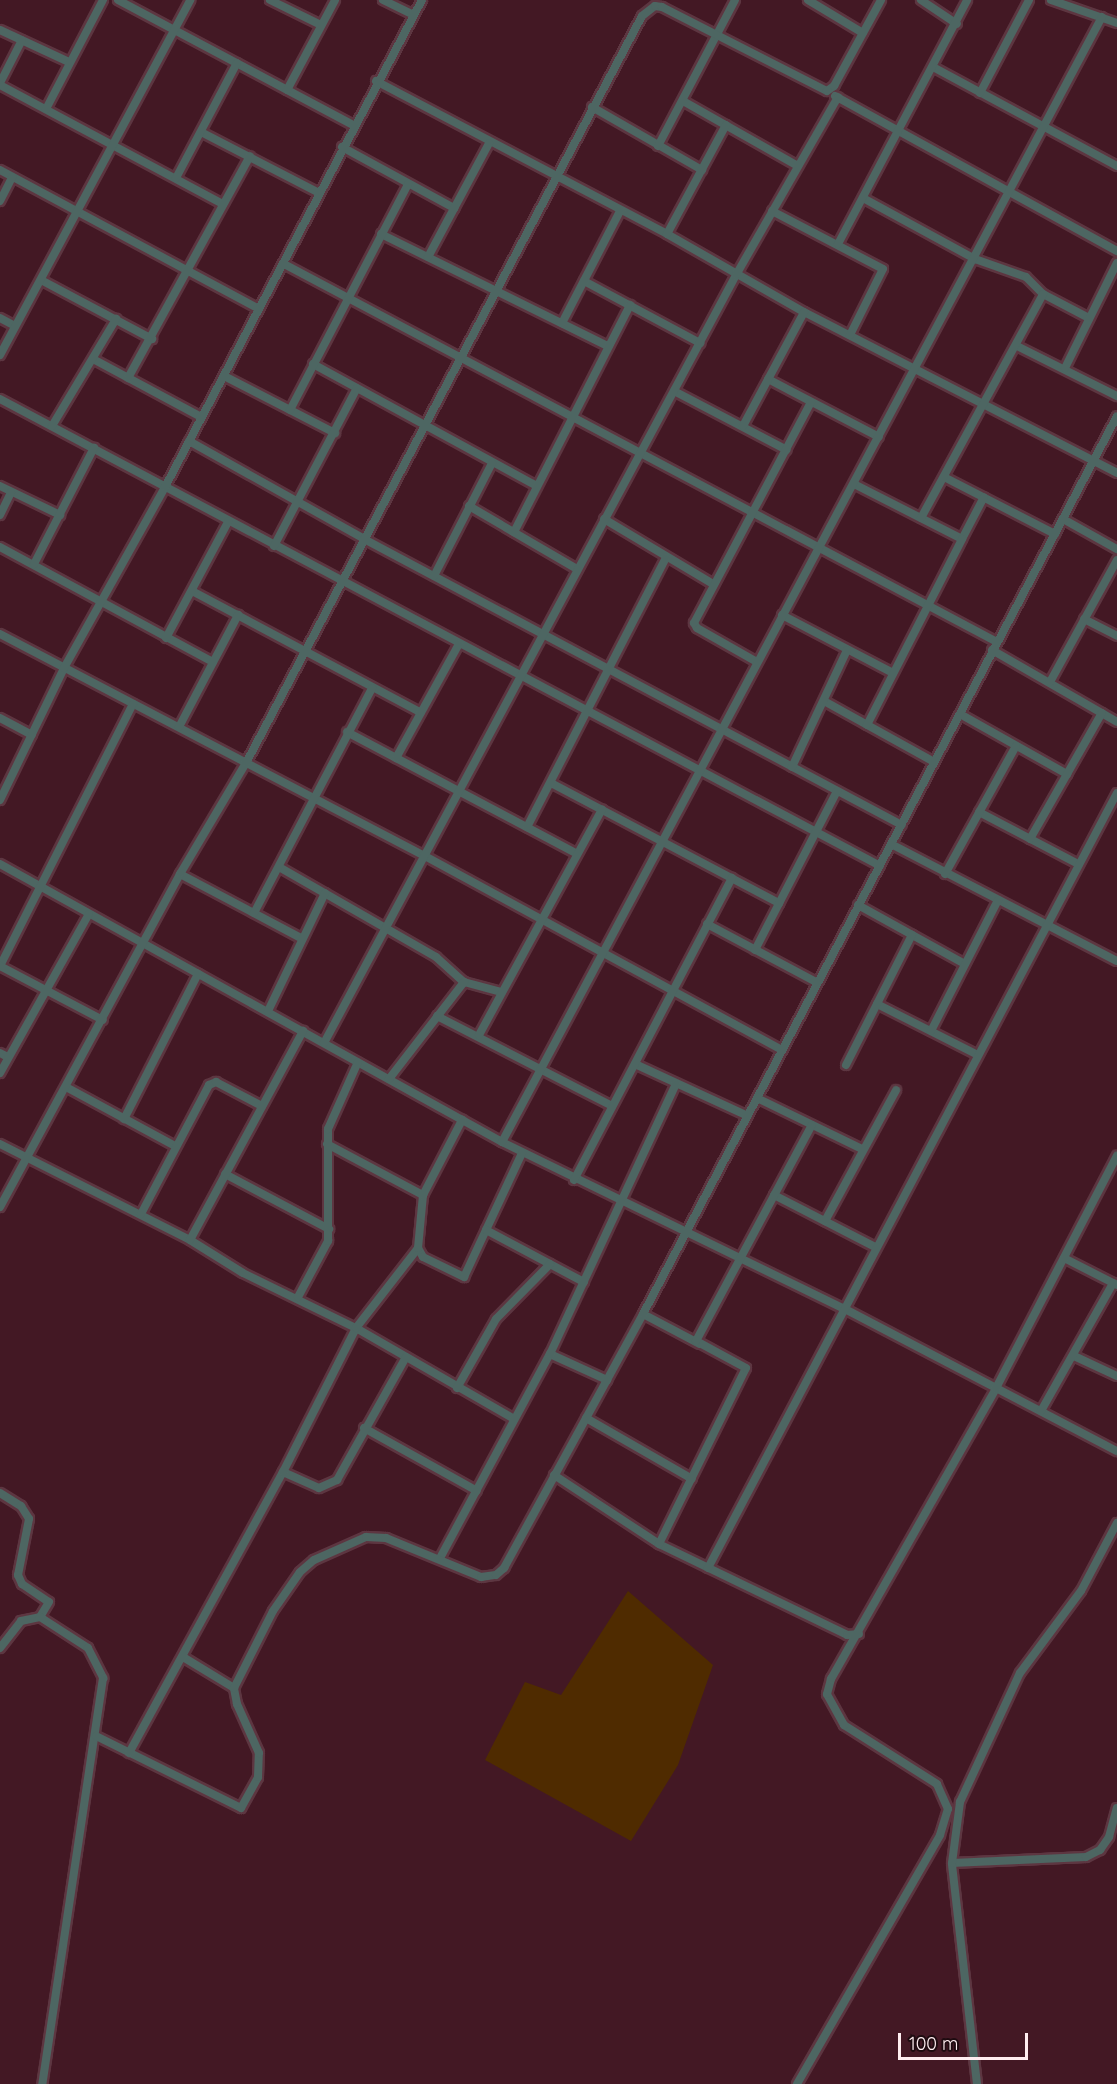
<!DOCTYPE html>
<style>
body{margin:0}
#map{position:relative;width:1117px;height:2084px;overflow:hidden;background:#431824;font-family:Quicksand,sans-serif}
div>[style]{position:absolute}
.green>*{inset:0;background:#4f2b00}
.roads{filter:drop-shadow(2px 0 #5d3641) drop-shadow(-2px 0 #5d3641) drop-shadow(0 2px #5d3641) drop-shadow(0 -2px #5d3641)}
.minor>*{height:8px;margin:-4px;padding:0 4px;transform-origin:4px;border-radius:4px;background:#4d6662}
span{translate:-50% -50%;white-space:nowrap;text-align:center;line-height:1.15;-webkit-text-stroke:5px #1e0b10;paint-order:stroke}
.scale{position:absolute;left:898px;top:2033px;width:130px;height:27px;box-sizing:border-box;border:3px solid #ffedf0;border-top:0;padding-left:8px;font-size:18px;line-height:21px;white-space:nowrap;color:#ffedf0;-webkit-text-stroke:4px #1e0b10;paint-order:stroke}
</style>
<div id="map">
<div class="green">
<i style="clip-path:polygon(628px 1591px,713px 1665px,678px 1765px,631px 1841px,485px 1760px,525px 1682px,561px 1695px)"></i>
</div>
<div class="roads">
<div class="minor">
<i style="left:118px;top:0;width:266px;rotate:28deg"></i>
<i style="left:270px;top:0;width:57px;rotate:26.1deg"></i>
<i style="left:383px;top:0;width:34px;rotate:26deg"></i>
<i style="left:808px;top:0;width:64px;rotate:31deg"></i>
<i style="left:921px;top:0;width:43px;rotate:33.7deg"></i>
<i style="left:1051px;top:0;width:70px;rotate:19.2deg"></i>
<i style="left:0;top:30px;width:76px;rotate:24.9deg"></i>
<i style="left:933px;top:67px;width:209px;rotate:28.3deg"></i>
<i style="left:376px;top:81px;width:329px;rotate:27.7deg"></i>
<i style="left:667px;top:234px;width:158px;rotate:29.7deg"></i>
<i style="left:804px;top:312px;width:352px;rotate:27.2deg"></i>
<i style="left:0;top:83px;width:48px;rotate:-62.9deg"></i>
<i style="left:0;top:85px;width:253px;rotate:28.1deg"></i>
<i style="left:287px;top:90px;width:102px;rotate:-61.9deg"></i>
<i style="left:980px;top:93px;width:105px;rotate:-62.2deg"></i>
<i style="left:835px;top:96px;width:322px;rotate:28.8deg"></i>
<i style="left:683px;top:101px;width:132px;rotate:29.5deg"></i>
<i style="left:592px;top:107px;width:127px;rotate:29.8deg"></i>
<i style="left:46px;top:109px;width:123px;rotate:-62.4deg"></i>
<i style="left:201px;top:132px;width:133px;rotate:27.3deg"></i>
<i style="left:658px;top:146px;width:165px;rotate:-62.2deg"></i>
<i style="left:342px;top:147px;width:128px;rotate:28.6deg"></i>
<i style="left:0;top:170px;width:294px;rotate:28.2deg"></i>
<i style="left:176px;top:178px;width:130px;rotate:-62.1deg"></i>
<i style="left:863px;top:198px;width:128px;rotate:28.6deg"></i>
<i style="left:975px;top:259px;width:54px;rotate:19.4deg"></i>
<i style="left:1026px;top:277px;width:24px;rotate:45deg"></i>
<i style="left:1043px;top:294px;width:52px;rotate:27.6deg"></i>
<i style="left:0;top:201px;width:27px;rotate:-63deg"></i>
<i style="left:772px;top:211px;width:125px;rotate:27.6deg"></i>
<i style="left:883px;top:269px;width:74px;rotate:116.6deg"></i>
<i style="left:381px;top:234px;width:253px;rotate:26.3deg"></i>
<i style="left:667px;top:234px;width:124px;rotate:-61.6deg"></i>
<i style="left:838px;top:244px;width:276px;rotate:-62.1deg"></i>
<i style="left:428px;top:257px;width:129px;rotate:-61.8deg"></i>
<i style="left:284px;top:264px;width:807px;rotate:27.93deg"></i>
<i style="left:41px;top:280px;width:126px;rotate:28deg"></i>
<i style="left:584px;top:281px;width:132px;rotate:28.1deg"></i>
<i style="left:0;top:318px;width:17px;rotate:28deg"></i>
<i style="left:562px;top:323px;width:126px;rotate:-62.6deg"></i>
<i style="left:1017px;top:346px;width:112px;rotate:26.6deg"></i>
<i style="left:0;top:355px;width:403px;rotate:-61.8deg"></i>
<i style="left:93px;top:359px;width:123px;rotate:28.2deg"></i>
<i style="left:313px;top:364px;width:255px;rotate:28.6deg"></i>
<i style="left:1065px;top:368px;width:117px;rotate:-63.7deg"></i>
<i style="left:224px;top:376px;width:125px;rotate:27.2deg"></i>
<i style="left:128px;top:378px;width:253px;rotate:-61.2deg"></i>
<i style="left:768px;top:379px;width:125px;rotate:27.6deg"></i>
<i style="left:674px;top:391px;width:127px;rotate:27.6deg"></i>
<i style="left:0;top:399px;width:996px;rotate:27.95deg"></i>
<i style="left:290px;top:410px;width:255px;rotate:-62.4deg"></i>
<i style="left:52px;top:426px;width:125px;rotate:-59.1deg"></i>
<i style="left:743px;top:426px;width:129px;rotate:-61.8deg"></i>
<i style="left:189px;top:441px;width:201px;rotate:29.2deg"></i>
<i style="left:364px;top:539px;width:609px;rotate:28deg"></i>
<i style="left:944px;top:477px;width:125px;rotate:27.2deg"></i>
<i style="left:854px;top:484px;width:121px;rotate:27deg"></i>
<i style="left:962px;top:539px;width:47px;rotate:-62.4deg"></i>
<i style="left:0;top:486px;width:67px;rotate:25.8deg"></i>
<i style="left:469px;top:506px;width:125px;rotate:30.3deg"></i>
<i style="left:0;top:515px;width:25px;rotate:-64deg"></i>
<i style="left:921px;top:518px;width:255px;rotate:-61.4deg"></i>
<i style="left:604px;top:519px;width:127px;rotate:30.8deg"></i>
<i style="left:1063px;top:519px;width:62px;rotate:29.1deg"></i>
<i style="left:514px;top:532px;width:255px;rotate:-62.9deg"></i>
<i style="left:274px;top:546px;width:178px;rotate:-62.3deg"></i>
<i style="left:0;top:547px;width:242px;rotate:28.4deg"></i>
<i style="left:34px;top:564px;width:131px;rotate:-62.7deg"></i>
<i style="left:434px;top:576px;width:127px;rotate:-62.8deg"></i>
<i style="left:192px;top:591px;width:259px;rotate:28deg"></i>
<i style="left:782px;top:615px;width:125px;rotate:27.6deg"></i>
<i style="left:1084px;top:619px;width:37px;rotate:27deg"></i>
<i style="left:0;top:634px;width:477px;rotate:27.6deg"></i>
<i style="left:423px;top:855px;width:409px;rotate:28.5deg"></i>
<i style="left:166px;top:638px;width:132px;rotate:-61.9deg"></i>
<i style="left:992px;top:650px;width:144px;rotate:29.9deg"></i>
<i style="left:757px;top:662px;width:69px;rotate:-150.5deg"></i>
<i style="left:697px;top:628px;width:6px;rotate:-121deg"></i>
<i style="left:694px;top:623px;width:250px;rotate:-62.1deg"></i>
<i style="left:1050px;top:682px;width:139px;rotate:-61.2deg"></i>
<i style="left:824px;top:701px;width:126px;rotate:29deg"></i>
<i style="left:960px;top:714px;width:123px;rotate:29.3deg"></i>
<i style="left:0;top:718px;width:36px;rotate:28deg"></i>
<i style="left:867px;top:725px;width:209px;rotate:-62.9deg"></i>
<i style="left:179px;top:727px;width:127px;rotate:-62.2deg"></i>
<i style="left:347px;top:732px;width:260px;rotate:27.9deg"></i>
<i style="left:396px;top:758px;width:130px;rotate:-61.1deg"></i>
<i style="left:792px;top:767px;width:129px;rotate:-64.8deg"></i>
<i style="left:551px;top:783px;width:258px;rotate:27.8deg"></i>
<i style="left:0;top:800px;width:147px;rotate:-64.1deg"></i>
<i style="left:64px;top:668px;width:207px;rotate:-60.8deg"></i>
<i style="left:165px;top:487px;width:551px;rotate:-62.18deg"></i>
<i style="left:979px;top:812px;width:112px;rotate:27.7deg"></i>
<i style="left:527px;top:827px;width:303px;rotate:-62.7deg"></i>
<i style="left:1030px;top:839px;width:145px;rotate:-60.3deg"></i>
<i style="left:891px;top:844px;width:254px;rotate:27.4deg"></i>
<i style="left:0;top:864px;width:574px;rotate:28.98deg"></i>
<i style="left:502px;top:1142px;width:379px;rotate:26deg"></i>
<i style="left:843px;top:1308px;width:309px;rotate:27.6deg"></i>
<i style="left:279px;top:867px;width:181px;rotate:29.8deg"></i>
<i style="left:436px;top:957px;width:38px;rotate:42deg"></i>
<i style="left:464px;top:982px;width:39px;rotate:15deg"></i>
<i style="left:180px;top:874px;width:137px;rotate:27.9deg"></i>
<i style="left:945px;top:874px;width:146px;rotate:-61deg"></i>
<i style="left:858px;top:905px;width:122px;rotate:28.9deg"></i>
<i style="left:254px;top:913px;width:254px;rotate:-62.3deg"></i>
<i style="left:707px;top:924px;width:123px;rotate:28deg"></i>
<i style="left:755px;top:950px;width:179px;rotate:-62.7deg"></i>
<i style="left:0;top:966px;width:294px;rotate:-63.1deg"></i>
<i style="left:0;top:966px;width:116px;rotate:27.7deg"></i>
<i style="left:877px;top:1004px;width:113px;rotate:26.8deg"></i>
<i style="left:268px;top:1011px;width:131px;rotate:-64.2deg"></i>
<i style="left:437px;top:1016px;width:197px;rotate:27.2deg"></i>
<i style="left:931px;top:1031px;width:147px;rotate:-62.9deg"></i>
<i style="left:479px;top:1035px;width:257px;rotate:-61.4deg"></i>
<i style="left:324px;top:1043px;width:872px;rotate:-61.79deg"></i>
<i style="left:736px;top:275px;width:205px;rotate:-60.2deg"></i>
<i style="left:0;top:1053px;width:9px;rotate:27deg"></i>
<i style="left:635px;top:1064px;width:124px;rotate:24.7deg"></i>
<i style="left:846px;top:1065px;width:146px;rotate:-63.1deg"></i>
<i style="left:0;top:1073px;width:182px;rotate:-60.8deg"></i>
<i style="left:389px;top:1079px;width:123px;rotate:-52.3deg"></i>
<i style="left:66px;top:1087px;width:124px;rotate:28.4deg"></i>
<i style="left:757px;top:1098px;width:117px;rotate:25.9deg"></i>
<i style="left:124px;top:1119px;width:163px;rotate:-63deg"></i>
<i style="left:502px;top:1142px;width:1275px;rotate:-61.93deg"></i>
<i style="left:0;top:1144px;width:213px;rotate:26.8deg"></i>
<i style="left:190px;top:1240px;width:62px;rotate:31.9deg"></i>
<i style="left:243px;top:1273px;width:126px;rotate:26deg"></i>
<i style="left:356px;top:1328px;width:182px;rotate:29.9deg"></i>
<i style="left:327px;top:1144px;width:109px;rotate:28deg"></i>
<i style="left:225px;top:1174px;width:118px;rotate:27.9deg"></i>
<i style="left:574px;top:1180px;width:341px;rotate:-62.4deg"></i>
<i style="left:774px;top:1195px;width:114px;rotate:27.2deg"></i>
<i style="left:0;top:1207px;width:379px;rotate:-61.6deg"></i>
<i style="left:180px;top:874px;width:129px;rotate:-59.3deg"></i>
<i style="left:246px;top:763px;width:845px;rotate:-62.07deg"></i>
<i style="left:642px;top:16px;width:16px;rotate:-38deg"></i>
<i style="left:655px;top:6px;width:7px;rotate:8deg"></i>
<i style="left:662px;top:7px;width:185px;rotate:27deg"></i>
<i style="left:827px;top:91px;width:9px;rotate:-36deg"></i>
<i style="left:834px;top:86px;width:98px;rotate:-61.3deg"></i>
<i style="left:141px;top:1214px;width:146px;rotate:-62.2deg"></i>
<i style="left:209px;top:1085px;width:8px;rotate:-23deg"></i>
<i style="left:216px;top:1082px;width:52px;rotate:27.6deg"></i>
<i style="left:825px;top:1221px;width:149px;rotate:-61.5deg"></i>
<i style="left:486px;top:1230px;width:85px;rotate:-64.9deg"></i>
<i style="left:190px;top:1240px;width:238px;rotate:-61.6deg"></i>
<i style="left:418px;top:1248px;width:10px;rotate:61deg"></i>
<i style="left:423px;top:1257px;width:46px;rotate:26deg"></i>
<i style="left:464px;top:1277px;width:52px;rotate:-64.9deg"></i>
<i style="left:486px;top:1230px;width:111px;rotate:28deg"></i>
<i style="left:1064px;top:1258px;width:59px;rotate:27deg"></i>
<i style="left:298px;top:1297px;width:64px;rotate:-61.8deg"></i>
<i style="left:328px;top:1241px;width:112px;rotate:-90deg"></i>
<i style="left:328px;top:1129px;width:73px;rotate:-65.9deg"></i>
<i style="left:643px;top:1314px;width:64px;rotate:27.8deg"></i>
<i style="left:550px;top:1354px;width:63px;rotate:24.5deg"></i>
<i style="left:1074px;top:1356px;width:47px;rotate:24.9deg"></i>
<i style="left:457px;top:1388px;width:79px;rotate:-60.5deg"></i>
<i style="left:496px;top:1319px;width:77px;rotate:-45.5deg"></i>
<i style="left:1041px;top:1411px;width:147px;rotate:-60.6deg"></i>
<i style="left:586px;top:1418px;width:122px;rotate:29.9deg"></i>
<i style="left:364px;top:1428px;width:129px;rotate:29.1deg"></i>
<i style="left:283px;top:1472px;width:39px;rotate:24deg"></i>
<i style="left:319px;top:1488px;width:20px;rotate:-24deg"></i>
<i style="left:337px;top:1480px;width:141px;rotate:-60.7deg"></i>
<i style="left:554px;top:1475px;width:126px;rotate:33.3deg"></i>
<i style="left:659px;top:1544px;width:209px;rotate:25.8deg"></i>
<i style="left:847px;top:1635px;width:12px;rotate:-5deg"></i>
<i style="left:0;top:1493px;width:25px;rotate:32deg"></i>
<i style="left:21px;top:1506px;width:15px;rotate:58deg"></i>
<i style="left:29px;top:1519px;width:57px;rotate:101.1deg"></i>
<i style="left:18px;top:1575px;width:10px;rotate:66deg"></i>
<i style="left:22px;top:1584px;width:32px;rotate:34deg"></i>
<i style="left:49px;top:1602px;width:17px;rotate:121deg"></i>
<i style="left:659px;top:1544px;width:196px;rotate:-63.7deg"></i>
<i style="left:746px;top:1368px;width:57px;rotate:-151.6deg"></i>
<i style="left:696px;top:1341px;width:245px;rotate:-61.8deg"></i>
<i style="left:440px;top:1558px;width:232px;rotate:-61.7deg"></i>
<i style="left:550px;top:1354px;width:298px;rotate:-65deg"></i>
<i style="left:708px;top:1568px;width:876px;rotate:-62.18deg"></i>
<i style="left:0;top:1648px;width:34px;rotate:-52deg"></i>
<i style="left:21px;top:1621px;width:19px;rotate:-12deg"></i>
<i style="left:40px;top:1617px;width:57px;rotate:32.9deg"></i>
<i style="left:88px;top:1648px;width:34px;rotate:63deg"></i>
<i style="left:103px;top:1678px;width:411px;rotate:98.5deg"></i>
<i style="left:183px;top:1657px;width:60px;rotate:31.3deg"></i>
<i style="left:96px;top:1736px;width:162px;rotate:26.4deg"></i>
<i style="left:241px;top:1808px;width:35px;rotate:-61deg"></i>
<i style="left:258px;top:1777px;width:24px;rotate:-88deg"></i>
<i style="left:259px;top:1753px;width:54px;rotate:-114.2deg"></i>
<i style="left:237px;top:1704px;width:16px;rotate:-101deg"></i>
<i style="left:234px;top:1688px;width:86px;rotate:-63.1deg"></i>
<i style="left:273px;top:1611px;width:47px;rotate:-55.3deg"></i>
<i style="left:300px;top:1572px;width:18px;rotate:-41deg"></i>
<i style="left:314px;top:1560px;width:57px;rotate:-23.9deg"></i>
<i style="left:366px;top:1537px;width:20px;rotate:3deg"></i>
<i style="left:386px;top:1538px;width:103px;rotate:22.3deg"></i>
<i style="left:481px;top:1577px;width:15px;rotate:-8deg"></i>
<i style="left:496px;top:1575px;width:11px;rotate:-41deg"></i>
<i style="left:504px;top:1568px;width:290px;rotate:-61.3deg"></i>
<i style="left:643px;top:1314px;width:1015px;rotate:-62.17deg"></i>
<i style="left:129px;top:1753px;width:320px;rotate:-61.3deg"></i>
<i style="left:283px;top:1472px;width:161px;rotate:-63.1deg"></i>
<i style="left:356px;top:1328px;width:101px;rotate:-52.2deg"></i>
<i style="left:418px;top:1248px;width:53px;rotate:-84.6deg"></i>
<i style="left:423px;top:1195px;width:85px;rotate:-62.5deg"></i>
<i style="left:952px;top:1863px;width:134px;rotate:-2.6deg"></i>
<i style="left:1086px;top:1857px;width:16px;rotate:-27deg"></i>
<i style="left:1100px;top:1850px;width:16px;rotate:-55deg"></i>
<i style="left:1109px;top:1837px;width:30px;rotate:-75deg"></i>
<i style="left:797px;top:2084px;width:287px;rotate:-60.1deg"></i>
<i style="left:940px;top:1835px;width:27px;rotate:-73deg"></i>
<i style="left:948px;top:1809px;width:27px;rotate:-114deg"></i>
<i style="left:937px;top:1784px;width:110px;rotate:-147.6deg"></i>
<i style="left:844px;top:1725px;width:35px;rotate:-119deg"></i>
<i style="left:827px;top:1694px;width:16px;rotate:-75deg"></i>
<i style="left:831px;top:1679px;width:335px;rotate:-60.4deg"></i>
<i style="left:996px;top:1388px;width:262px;rotate:-62.5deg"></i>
<i style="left:977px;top:2084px;width:222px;rotate:-96.5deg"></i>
<i style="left:952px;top:1863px;width:62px;rotate:-82.5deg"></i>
<i style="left:960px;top:1802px;width:142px;rotate:-65.1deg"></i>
<i style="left:1020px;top:1673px;width:102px;rotate:-53.4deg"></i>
<i style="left:1081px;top:1591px;width:77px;rotate:-62.1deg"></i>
</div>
</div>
<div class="scale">100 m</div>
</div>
